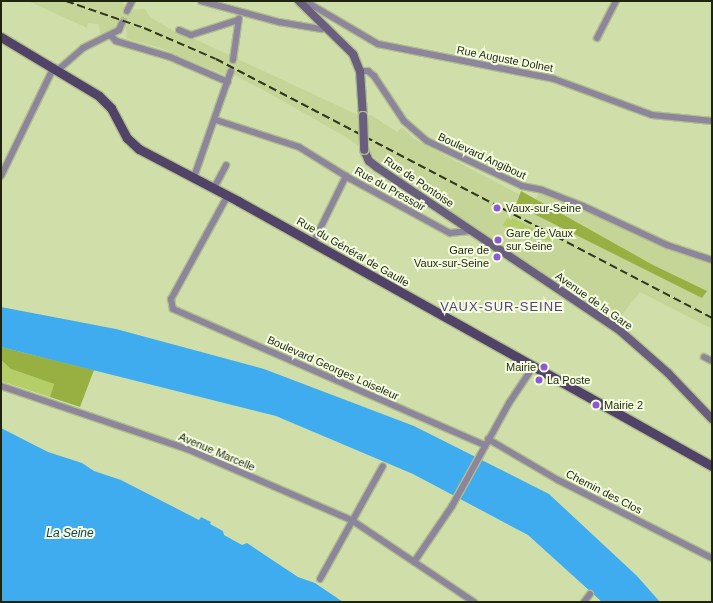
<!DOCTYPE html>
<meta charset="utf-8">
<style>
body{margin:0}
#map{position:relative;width:713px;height:603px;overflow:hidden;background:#d0dfa9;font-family:Arial,sans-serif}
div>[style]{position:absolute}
.built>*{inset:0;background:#c5d598}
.green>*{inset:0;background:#b5ce67}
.forest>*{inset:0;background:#98b042}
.water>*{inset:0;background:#40acf0}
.street-tunnel>*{height:6px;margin-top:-3px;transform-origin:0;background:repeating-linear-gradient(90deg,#adba8a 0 6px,transparent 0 9px)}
.roads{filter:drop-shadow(1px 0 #b0bd8d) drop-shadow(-1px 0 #b0bd8d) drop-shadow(0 1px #b0bd8d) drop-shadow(0 -1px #b0bd8d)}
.street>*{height:6px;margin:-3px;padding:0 3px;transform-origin:3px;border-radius:3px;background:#8d859b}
.secondary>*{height:8px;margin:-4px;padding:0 4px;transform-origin:4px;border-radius:4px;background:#695e7d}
.primary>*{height:9px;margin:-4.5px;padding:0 4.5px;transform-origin:4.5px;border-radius:4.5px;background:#504367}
.rail>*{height:2px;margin-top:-1px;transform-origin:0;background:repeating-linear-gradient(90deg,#31371f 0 8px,transparent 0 12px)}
.bridges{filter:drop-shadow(1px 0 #b0bd8d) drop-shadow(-1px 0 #b0bd8d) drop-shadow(0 1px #b0bd8d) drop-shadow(0 -1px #b0bd8d)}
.secondary-bridge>*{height:8px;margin:-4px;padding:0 4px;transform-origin:4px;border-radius:4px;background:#695e7d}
.dots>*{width:11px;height:11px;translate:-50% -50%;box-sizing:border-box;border:2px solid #f5fde1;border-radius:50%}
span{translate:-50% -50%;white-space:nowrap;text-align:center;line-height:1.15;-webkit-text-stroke:4px #f5fde1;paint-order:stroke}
.street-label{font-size:11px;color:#1f240f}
.poi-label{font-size:11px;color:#1f240f}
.left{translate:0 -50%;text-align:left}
.right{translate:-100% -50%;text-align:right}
.water-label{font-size:12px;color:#14405c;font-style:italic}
.quarter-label{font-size:13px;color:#59417d;letter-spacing:1px}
.frame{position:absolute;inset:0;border:2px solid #1f240f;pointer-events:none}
</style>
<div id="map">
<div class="built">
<i style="clip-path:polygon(28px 1px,122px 1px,127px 10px,145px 9px,150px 17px,177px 33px,184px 34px,358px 115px,371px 115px,397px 132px,402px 127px,414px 139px,534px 202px,540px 192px,582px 207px,664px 248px,712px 262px,712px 329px,640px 292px,617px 321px,451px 212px,346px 137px,265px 91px,228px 72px,225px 75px,158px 47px,127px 39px,125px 25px,120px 23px,117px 28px,101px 35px,98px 24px,88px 23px,87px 28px)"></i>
</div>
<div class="green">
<i style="clip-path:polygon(507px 218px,511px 220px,513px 218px,553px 238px,551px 241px,517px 235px,520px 229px,514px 226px,512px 230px,503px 225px)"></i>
<i style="clip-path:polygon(1px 360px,11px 369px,54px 384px,50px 397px,1px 381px)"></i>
</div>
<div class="forest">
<i style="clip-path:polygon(521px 191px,653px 265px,707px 291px,702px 298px,516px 205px)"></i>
<i style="clip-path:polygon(1px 347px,94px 370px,80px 407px,50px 397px,54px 384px,11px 369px,1px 360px)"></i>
</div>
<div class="water">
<i style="clip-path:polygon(1px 307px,116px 329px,264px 369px,414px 426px,549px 494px,637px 576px,660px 602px,602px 602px,528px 535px,413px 474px,276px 416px,1px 347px)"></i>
<i style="clip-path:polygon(1px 428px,48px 452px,82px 463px,94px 471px,121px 480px,199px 520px,201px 517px,211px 522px,210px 524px,223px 531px,224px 535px,242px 545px,247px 543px,298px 577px,315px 583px,343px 602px,1px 602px)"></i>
</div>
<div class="street-tunnel">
<i style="left:122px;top:23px;width:13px;rotate:-67deg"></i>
</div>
<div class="roads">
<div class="street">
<i style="left:201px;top:1px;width:81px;rotate:15.1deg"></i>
<i style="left:279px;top:22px;width:43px;rotate:9.5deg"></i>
<i style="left:321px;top:29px;width:6px;rotate:-18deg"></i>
<i style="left:300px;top:2px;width:10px;rotate:11deg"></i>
<i style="left:310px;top:4px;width:79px;rotate:30.5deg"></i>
<i style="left:378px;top:44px;width:179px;rotate:11.2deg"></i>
<i style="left:554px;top:79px;width:104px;rotate:20.2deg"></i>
<i style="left:652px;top:115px;width:60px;rotate:5.7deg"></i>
<i style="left:127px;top:11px;width:11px;rotate:-63deg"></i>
<i style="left:179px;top:30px;width:13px;rotate:23deg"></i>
<i style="left:191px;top:35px;width:49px;rotate:-17.7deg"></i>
<i style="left:111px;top:36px;width:7px;rotate:45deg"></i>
<i style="left:116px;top:41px;width:56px;rotate:16.5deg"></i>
<i style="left:170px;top:57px;width:63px;rotate:23.3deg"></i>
<i style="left:597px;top:38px;width:42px;rotate:-62.8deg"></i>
<i style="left:233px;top:60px;width:42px;rotate:-81.9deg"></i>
<i style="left:58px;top:70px;width:33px;rotate:-41deg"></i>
<i style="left:83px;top:48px;width:40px;rotate:-26.6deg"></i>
<i style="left:119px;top:30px;width:8px;rotate:-67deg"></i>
<i style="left:360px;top:71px;width:8px"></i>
<i style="left:368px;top:71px;width:8px;rotate:40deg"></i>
<i style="left:374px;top:76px;width:54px;rotate:56.3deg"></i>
<i style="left:404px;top:121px;width:30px;rotate:41deg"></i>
<i style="left:427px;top:141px;width:105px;rotate:25.3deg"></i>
<i style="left:522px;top:186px;width:20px;rotate:11deg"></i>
<i style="left:542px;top:190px;width:44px;rotate:21.3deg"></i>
<i style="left:583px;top:206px;width:93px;rotate:24.9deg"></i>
<i style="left:667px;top:245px;width:47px;rotate:18.4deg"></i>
<i style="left:216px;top:120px;width:87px;rotate:18deg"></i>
<i style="left:299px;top:147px;width:59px;rotate:31.8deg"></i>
<i style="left:349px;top:178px;width:115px;rotate:28.6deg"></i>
<i style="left:450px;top:233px;width:20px;rotate:-6deg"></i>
<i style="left:1px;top:176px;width:121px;rotate:-64.1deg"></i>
<i style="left:194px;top:177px;width:112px;rotate:-70.8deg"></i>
<i style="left:214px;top:188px;width:26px;rotate:-62deg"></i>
<i style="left:228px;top:195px;width:119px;rotate:118.7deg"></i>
<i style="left:171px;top:299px;width:10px;rotate:79deg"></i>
<i style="left:173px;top:309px;width:340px;rotate:23.6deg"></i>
<i style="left:313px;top:243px;width:75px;rotate:-63.8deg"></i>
<i style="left:704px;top:357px;width:9px;rotate:27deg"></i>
<i style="left:1px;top:386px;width:196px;rotate:18.7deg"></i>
<i style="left:187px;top:449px;width:181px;rotate:23.4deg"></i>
<i style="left:353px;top:521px;width:146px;rotate:33.8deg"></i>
<i style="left:488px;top:439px;width:81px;rotate:30.4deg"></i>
<i style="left:558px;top:480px;width:173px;rotate:26.9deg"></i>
<i style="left:414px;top:562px;width:68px;rotate:-55.8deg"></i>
<i style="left:452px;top:506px;width:118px;rotate:-61deg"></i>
<i style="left:509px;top:403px;width:43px;rotate:-56.3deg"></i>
<i style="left:320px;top:579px;width:129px;rotate:-60.9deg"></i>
<i style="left:584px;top:602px;width:10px;rotate:-53deg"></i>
</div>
<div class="secondary">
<i style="left:299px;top:1px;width:76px;rotate:44.5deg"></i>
<i style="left:353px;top:54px;width:18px;rotate:68deg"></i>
<i style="left:360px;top:71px;width:45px;rotate:86.2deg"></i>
<i style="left:364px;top:150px;width:12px;rotate:66deg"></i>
<i style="left:369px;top:161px;width:11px;rotate:38deg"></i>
<i style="left:378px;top:168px;width:289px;rotate:33.9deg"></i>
<i style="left:618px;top:329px;width:67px;rotate:41.3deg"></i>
<i style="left:668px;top:373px;width:64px;rotate:46.3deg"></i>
</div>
<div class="primary">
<i style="left:1px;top:37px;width:114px;rotate:31deg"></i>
<i style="left:99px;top:96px;width:17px;rotate:45deg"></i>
<i style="left:111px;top:108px;width:34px;rotate:62deg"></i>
<i style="left:127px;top:138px;width:16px;rotate:43deg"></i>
<i style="left:139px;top:149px;width:112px;rotate:27.7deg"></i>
<i style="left:238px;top:201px;width:543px;rotate:29.21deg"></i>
</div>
</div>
<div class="rail">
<i style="left:66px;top:1px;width:83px;rotate:19.1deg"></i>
<i style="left:144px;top:28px;width:78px;rotate:23.3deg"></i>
<i style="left:216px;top:59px;width:560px;rotate:27.57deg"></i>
</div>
<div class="bridges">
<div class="secondary-bridge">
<i style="left:363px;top:116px;width:34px;rotate:88deg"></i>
</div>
</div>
<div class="dots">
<i style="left:497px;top:208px;background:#8d59d2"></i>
<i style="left:498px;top:240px;background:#8d59d2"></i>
<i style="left:497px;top:257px;background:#8d59d2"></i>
<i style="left:544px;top:367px;background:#8d59d2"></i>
<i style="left:539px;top:380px;background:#8d59d2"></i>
<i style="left:596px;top:405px;background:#8d59d2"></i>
</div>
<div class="street-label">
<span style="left:505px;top:59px;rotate:11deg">Rue Auguste Dolnet</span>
<span style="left:482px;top:156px;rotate:25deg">Boulevard Angibout</span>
<span style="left:419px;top:182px;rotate:34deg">Rue de Pontoise</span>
<span style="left:390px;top:189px;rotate:29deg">Rue du Pressoir</span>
<span style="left:353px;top:252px;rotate:30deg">Rue du Général de Gaulle</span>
<span style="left:594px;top:301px;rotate:35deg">Avenue de la Gare</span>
<span style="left:333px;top:368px;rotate:24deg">Boulevard Georges Loiseleur</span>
<span style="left:217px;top:452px;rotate:23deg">Avenue Marcelle</span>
<span style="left:604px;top:492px;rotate:27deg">Chemin des Clos</span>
</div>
<div class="poi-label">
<span class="left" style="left:506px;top:208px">Vaux-sur-Seine</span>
<span class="left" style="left:506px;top:240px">Gare de Vaux<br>sur Seine</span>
<span class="right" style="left:489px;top:257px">Gare de<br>Vaux-sur-Seine</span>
<span class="right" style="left:536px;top:367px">Mairie</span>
<span class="left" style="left:547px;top:380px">La Poste</span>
<span class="left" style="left:604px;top:405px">Mairie 2</span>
</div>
<div class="water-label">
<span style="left:70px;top:534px">La Seine</span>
</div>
<div class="quarter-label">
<span style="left:502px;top:307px">VAUX-SUR-SEINE</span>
</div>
<div class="frame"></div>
</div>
